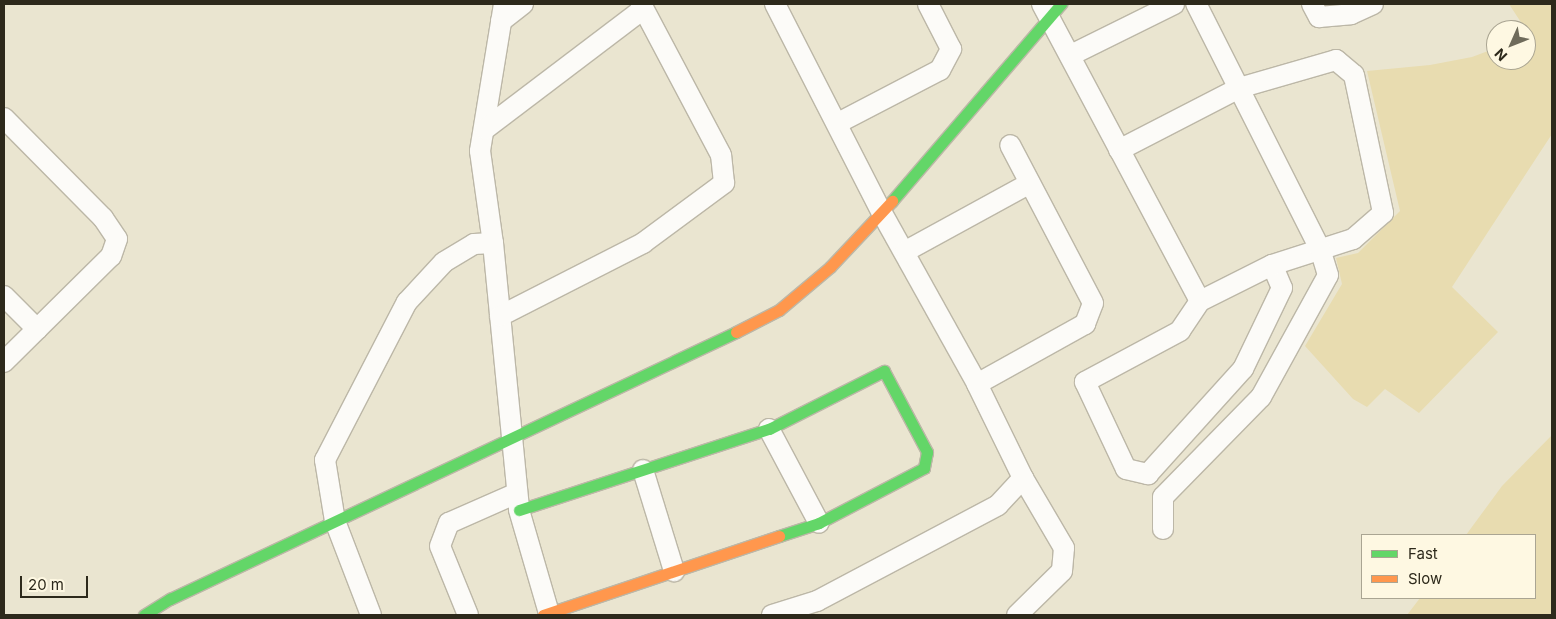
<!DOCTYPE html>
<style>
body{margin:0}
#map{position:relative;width:1556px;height:619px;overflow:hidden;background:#eae5d0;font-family:Inter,sans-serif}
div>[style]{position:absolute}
.green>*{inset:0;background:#e8dcb0}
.roads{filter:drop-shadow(1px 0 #bcb7a7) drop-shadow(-1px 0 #bcb7a7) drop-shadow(0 1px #bcb7a7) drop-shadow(0 -1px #bcb7a7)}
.street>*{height:20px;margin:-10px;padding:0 10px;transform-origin:10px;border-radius:10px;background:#fcfbf8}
.fast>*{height:11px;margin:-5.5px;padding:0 5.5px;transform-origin:5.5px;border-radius:5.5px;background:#63d668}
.slow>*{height:11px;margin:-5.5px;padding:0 5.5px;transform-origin:5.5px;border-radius:5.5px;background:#ff974d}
span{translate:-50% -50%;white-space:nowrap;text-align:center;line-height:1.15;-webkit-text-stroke:4px #fef8e2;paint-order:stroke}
.frame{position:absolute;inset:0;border:5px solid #2d291b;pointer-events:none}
.legend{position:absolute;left:1361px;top:534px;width:175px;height:65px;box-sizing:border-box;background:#fef8e2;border:1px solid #aaa592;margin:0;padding:6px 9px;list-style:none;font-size:15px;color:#2d291b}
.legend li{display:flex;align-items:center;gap:10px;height:25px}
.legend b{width:25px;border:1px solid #aaa592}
.north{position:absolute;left:1486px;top:20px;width:50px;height:50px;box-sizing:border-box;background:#fef8e2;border:1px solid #aaa592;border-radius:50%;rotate:226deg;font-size:14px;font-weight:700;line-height:20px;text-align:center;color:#2d291b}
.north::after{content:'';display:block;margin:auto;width:18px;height:22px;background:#6f6b5a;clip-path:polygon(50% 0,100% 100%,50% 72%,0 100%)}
.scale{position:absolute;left:20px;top:576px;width:68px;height:22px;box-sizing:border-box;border:2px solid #2d291b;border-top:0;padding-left:6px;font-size:15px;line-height:18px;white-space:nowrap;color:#2d291b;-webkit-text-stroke:4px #fef8e2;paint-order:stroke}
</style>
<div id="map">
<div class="green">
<i style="clip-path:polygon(1509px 4px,1552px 4px,1552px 134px,1452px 287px,1498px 332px,1419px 413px,1385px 389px,1367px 407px,1353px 399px,1305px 346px,1342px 284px,1336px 258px,1358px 253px,1400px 211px,1367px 71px,1430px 65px,1472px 57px,1496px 48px,1496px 60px,1526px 60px,1526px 30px)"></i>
<i style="clip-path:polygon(1552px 435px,1552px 615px,1407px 615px,1420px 598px,1535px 598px,1535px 535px,1466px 535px,1502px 486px)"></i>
</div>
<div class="roads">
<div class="street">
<i style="left:504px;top:4px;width:149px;rotate:99.3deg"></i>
<i style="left:480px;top:151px;width:93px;rotate:82deg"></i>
<i style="left:493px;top:243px;width:268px;rotate:84.4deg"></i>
<i style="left:519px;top:510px;width:107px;rotate:73.8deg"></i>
<i style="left:775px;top:4px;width:235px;rotate:62.9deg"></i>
<i style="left:882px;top:213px;width:196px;rotate:60.9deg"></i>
<i style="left:977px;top:384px;width:105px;rotate:63.9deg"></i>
<i style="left:1023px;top:478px;width:81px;rotate:59.6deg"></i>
<i style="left:1064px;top:548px;width:23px;rotate:95deg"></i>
<i style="left:1062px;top:571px;width:63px;rotate:135.6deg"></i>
<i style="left:1042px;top:4px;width:336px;rotate:62deg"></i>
<i style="left:1200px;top:301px;width:36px;rotate:124deg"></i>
<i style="left:1180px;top:331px;width:108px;rotate:151.8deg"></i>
<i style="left:1085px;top:382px;width:96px;rotate:64.8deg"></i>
<i style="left:1126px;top:469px;width:23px;rotate:13deg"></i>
<i style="left:1148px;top:474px;width:142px;rotate:-47.9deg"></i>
<i style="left:1243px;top:369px;width:90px;rotate:-64.3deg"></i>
<i style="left:1282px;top:288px;width:25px;rotate:-113deg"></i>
<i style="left:1312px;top:4px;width:15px;rotate:62deg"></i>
<i style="left:1319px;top:17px;width:32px;rotate:-5deg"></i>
<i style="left:1351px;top:14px;width:24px;rotate:-24deg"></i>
<i style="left:501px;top:21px;width:28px;rotate:-38deg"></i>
<i style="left:1071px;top:55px;width:115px;rotate:-26.3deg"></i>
<i style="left:4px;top:118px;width:141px;rotate:45.3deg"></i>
<i style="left:103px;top:218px;width:25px;rotate:56deg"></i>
<i style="left:117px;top:239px;width:18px;rotate:109deg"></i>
<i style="left:111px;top:256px;width:151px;rotate:135.3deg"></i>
<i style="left:838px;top:123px;width:115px;rotate:-27.5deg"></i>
<i style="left:940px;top:70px;width:24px;rotate:-62deg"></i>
<i style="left:951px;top:49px;width:51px;rotate:-117.1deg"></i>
<i style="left:485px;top:129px;width:198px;rotate:-37.2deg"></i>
<i style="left:1119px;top:150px;width:135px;rotate:-27.3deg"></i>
<i style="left:1239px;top:88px;width:101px;rotate:-16.1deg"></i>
<i style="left:1336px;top:60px;width:23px;rotate:40deg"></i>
<i style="left:1354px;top:75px;width:141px;rotate:78.1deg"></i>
<i style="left:1383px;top:213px;width:40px;rotate:139deg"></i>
<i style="left:1353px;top:239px;width:85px;rotate:162.2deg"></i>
<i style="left:1272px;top:265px;width:80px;rotate:153.4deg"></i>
<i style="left:906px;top:251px;width:141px;rotate:-28.7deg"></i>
<i style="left:4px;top:296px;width:47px;rotate:45deg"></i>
<i style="left:500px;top:316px;width:161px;rotate:-27deg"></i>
<i style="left:643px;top:243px;width:101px;rotate:-36.5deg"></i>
<i style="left:724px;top:183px;width:28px;rotate:-96deg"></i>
<i style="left:721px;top:155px;width:171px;rotate:-117.9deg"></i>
<i style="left:977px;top:384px;width:124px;rotate:-29.1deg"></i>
<i style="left:1085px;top:324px;width:22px;rotate:-69deg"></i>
<i style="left:1093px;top:303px;width:178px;rotate:-117.7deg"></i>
<i style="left:769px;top:429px;width:106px;rotate:62deg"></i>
<i style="left:643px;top:470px;width:106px;rotate:72.9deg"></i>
<i style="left:1163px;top:529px;width:32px;rotate:-90deg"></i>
<i style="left:1163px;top:497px;width:140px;rotate:-45.6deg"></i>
<i style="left:1261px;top:397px;width:139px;rotate:-61.2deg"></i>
<i style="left:1328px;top:275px;width:27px;rotate:-107deg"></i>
<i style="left:1320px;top:249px;width:275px;rotate:-116.8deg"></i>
<i style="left:371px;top:615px;width:101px;rotate:-111deg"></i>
<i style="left:335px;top:521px;width:62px;rotate:-99.3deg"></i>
<i style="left:325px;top:460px;width:178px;rotate:-62.6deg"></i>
<i style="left:407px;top:302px;width:54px;rotate:-47.2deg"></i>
<i style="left:444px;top:262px;width:35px;rotate:-31deg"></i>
<i style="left:474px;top:244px;width:19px;rotate:-3deg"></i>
<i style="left:468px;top:615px;width:74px;rotate:-112.1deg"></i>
<i style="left:440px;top:546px;width:25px;rotate:-69deg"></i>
<i style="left:449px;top:523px;width:74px;rotate:-23.8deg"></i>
<i style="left:772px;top:615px;width:47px;rotate:-17.3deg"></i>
<i style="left:817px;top:601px;width:205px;rotate:-27.9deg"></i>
<i style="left:998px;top:505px;width:37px;rotate:-47deg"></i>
</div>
<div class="fast">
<i style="left:892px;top:201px;width:260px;rotate:-49.4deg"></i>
<i style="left:519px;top:510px;width:263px;rotate:-18deg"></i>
<i style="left:769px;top:429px;width:129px;rotate:-26.8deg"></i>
<i style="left:884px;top:371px;width:92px;rotate:62deg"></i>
<i style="left:927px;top:452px;width:16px;rotate:101deg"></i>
<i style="left:924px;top:468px;width:119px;rotate:152.4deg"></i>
<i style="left:819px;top:523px;width:42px;rotate:162deg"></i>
<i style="left:144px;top:615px;width:31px;rotate:-32deg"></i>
<i style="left:170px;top:599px;width:626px;rotate:-25.25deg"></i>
</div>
<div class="slow">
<i style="left:736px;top:332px;width:48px;rotate:-27.1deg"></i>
<i style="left:779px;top:310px;width:67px;rotate:-40.1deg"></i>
<i style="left:830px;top:267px;width:91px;rotate:-46.8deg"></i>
<i style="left:543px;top:615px;width:249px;rotate:-18.5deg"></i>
</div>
</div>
<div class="frame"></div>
<ul class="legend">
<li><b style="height:6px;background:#63d668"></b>Fast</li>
<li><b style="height:6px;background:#ff974d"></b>Slow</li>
</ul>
<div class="north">N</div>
<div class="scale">20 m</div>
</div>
